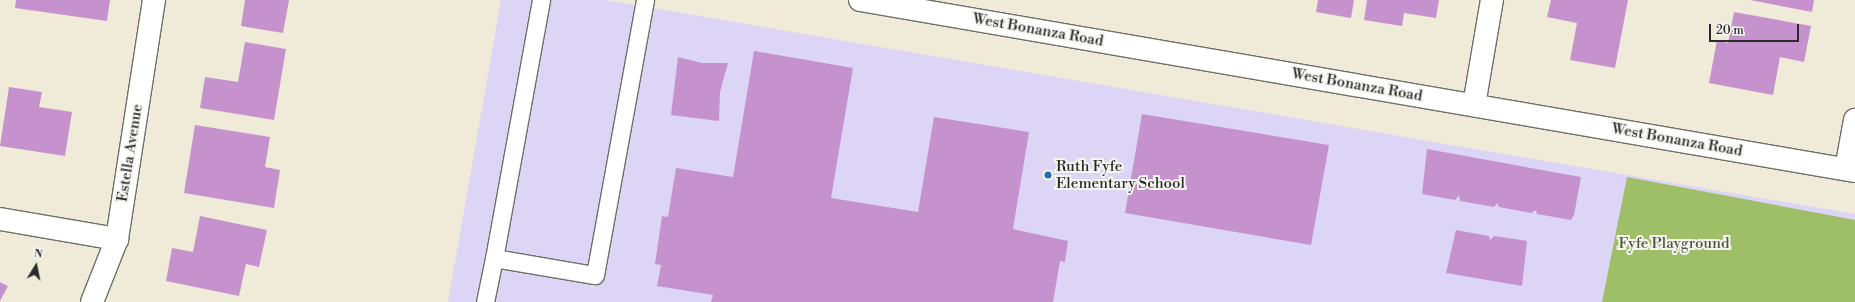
<!DOCTYPE html>
<style>
body{margin:0}
#map{position:relative;width:1855px;height:302px;overflow:hidden;background:#efebd8;font-family:"Libre Bodoni",serif}
div>[style]{position:absolute}
.built>*{inset:0;background:#ddd5f6}
.green>*{inset:0;background:#9ebf68}
.building>*{inset:0;background:#c692ce}
.roads{filter:drop-shadow(1px 0 #706e68) drop-shadow(-1px 0 #706e68) drop-shadow(0 1px #706e68) drop-shadow(0 -1px #706e68)}
.service>*{height:17px;margin:-8.5px;padding:0 8.5px;transform-origin:8.5px;border-radius:8.5px;background:#fff}
.minor>*{height:22px;margin:-11px;padding:0 11px;transform-origin:11px;border-radius:11px;background:#fff}
.tertiary>*{height:22px;margin:-11px;padding:0 11px;transform-origin:11px;border-radius:11px;background:#fff}
.dots>*{width:11px;height:11px;translate:-50% -50%;box-sizing:border-box;border:2px solid #f6f6f2;border-radius:50%}
span{translate:-50% -50%;white-space:nowrap;text-align:center;line-height:1.15;-webkit-text-stroke:4px #f6f6f2;paint-order:stroke}
.street-label{font-size:15px;color:#2b2b2b}
.poi-label{font-size:15px;color:#2b2b2b}
.left{translate:0 -50%;text-align:left}
.park-label{font-size:15px;color:#4e573d}
.north{position:absolute;left:16px;top:246px;width:40px;height:40px;-webkit-text-stroke:3px #f6f6f2;paint-order:stroke;rotate:10deg;font-size:11px;font-weight:700;line-height:16px;text-align:center;color:#2b2b2b}
.north::after{content:'';display:block;margin:auto;width:14px;height:18px;background:#2b2b2b;clip-path:polygon(50% 0,100% 100%,50% 72%,0 100%)}
.scale{position:absolute;left:1709px;top:24px;width:90px;height:18px;box-sizing:border-box;border:2px solid #2b2b2b;border-top:0;padding-left:5px;font-size:12px;line-height:14px;white-space:nowrap;color:#2b2b2b;-webkit-text-stroke:3px #f6f6f2;paint-order:stroke}
</style>
<div id="map">
<div class="built">
<i style="clip-path:polygon(501px 0,606px 0,1855px 214px,1855px 302px,448px 302px)"></i>
</div>
<div class="green">
<i style="clip-path:polygon(1627px 177px,1855px 220px,1855px 302px,1602px 302px)"></i>
</div>
<div class="building">
<i style="clip-path:polygon(16px 0,110px 0,107px 21px,15px 8px)"></i>
<i style="clip-path:polygon(245px 0,289px 0,283px 33px,241px 26px)"></i>
<i style="clip-path:polygon(1318px 0,1354px 0,1351px 18px,1316px 12px)"></i>
<i style="clip-path:polygon(1367px 0,1439px 0,1436px 18px,1404px 13px,1402px 26px,1364px 20px)"></i>
<i style="clip-path:polygon(1551px 0,1628px 0,1615px 68px,1570px 60px,1577px 23px,1547px 17px)"></i>
<i style="clip-path:polygon(1750px 0,1814px 0,1812px 12px)"></i>
<i style="clip-path:polygon(1734px 12px,1811px 26px,1804px 62px,1780px 57px,1773px 95px,1709px 83px,1717px 40px,1728px 43px)"></i>
<i style="clip-path:polygon(245px 42px,286px 49px,274px 120px,200px 108px,205px 77px,238px 82px)"></i>
<i style="clip-path:polygon(754px 51px,853px 68px,831px 198px,918px 212px,934px 117px,1029px 132px,1013px 229px,1068px 241px,1065px 262px,1060px 261px,1053px 302px,711px 302px,713px 295px,657px 286px,661px 265px,655px 264px,662px 216px,668px 217px,676px 168px,733px 177px)"></i>
<i style="clip-path:polygon(678px 57px,702px 63px,728px 63px,720px 92px,719px 121px,671px 115px)"></i>
<i style="clip-path:polygon(9px 87px,42px 92px,39px 107px,72px 112px,65px 156px,0 146px)"></i>
<i style="clip-path:polygon(1142px 114px,1329px 145px,1311px 245px,1125px 213px)"></i>
<i style="clip-path:polygon(195px 125px,270px 137px,265px 167px,280px 170px,274px 208px,184px 193px)"></i>
<i style="clip-path:polygon(1427px 149px,1581px 177px,1574px 215px,1571px 220px,1537px 214px,1536px 210px,1531px 213px,1499px 207px,1497px 203px,1494px 207px,1460px 201px,1459px 195px,1455px 200px,1422px 194px)"></i>
<i style="clip-path:polygon(200px 216px,267px 230px,259px 267px,246px 264px,239px 296px,166px 281px,172px 248px,193px 252px)"></i>
<i style="clip-path:polygon(1456px 230px,1489px 236px,1490px 240px,1494px 236px,1527px 241px,1522px 286px,1446px 273px)"></i>
<i style="clip-path:polygon(0 282px,8px 286px,0 301px)"></i>
</div>
<div class="roads">
<div class="service">
<i style="left:541px;top:0;width:262px;rotate:100.3deg"></i>
<i style="left:494px;top:258px;width:102px;rotate:9.6deg"></i>
<i style="left:595px;top:275px;width:280px;rotate:-79.7deg"></i>
<i style="left:485px;top:302px;width:45px;rotate:-78.4deg"></i>
</div>
<div class="minor">
<i style="left:1474px;top:105px;width:107px;rotate:-80.3deg"></i>
<i style="left:1846px;top:169px;width:50px;rotate:-79.6deg"></i>
<i style="left:0;top:219px;width:119px;rotate:9.7deg"></i>
<i style="left:92px;top:302px;width:68px;rotate:-68.4deg"></i>
<i style="left:117px;top:239px;width:242px;rotate:-81.2deg"></i>
</div>
<div class="tertiary">
<i style="left:860px;top:0;width:1010px;rotate:9.75deg"></i>
</div>
</div>
<div class="dots">
<i style="left:1048px;top:175px;background:#1f6fb2"></i>
</div>
<div class="street-label">
<span style="left:1038px;top:30px;rotate:10deg">West Bonanza Road</span>
<span style="left:1357px;top:85px;rotate:10deg">West Bonanza Road</span>
<span style="left:1677px;top:140px;rotate:10deg">West Bonanza Road</span>
<span style="left:130px;top:153px;rotate:-81deg">Estella Avenue</span>
</div>
<div class="poi-label">
<span class="left" style="left:1056px;top:175px">Ruth Fyfe<br>Elementary School</span>
</div>
<div class="park-label">
<span style="left:1674px;top:244px">Fyfe Playground</span>
</div>
<div class="north">N</div>
<div class="scale">20 m</div>
</div>
